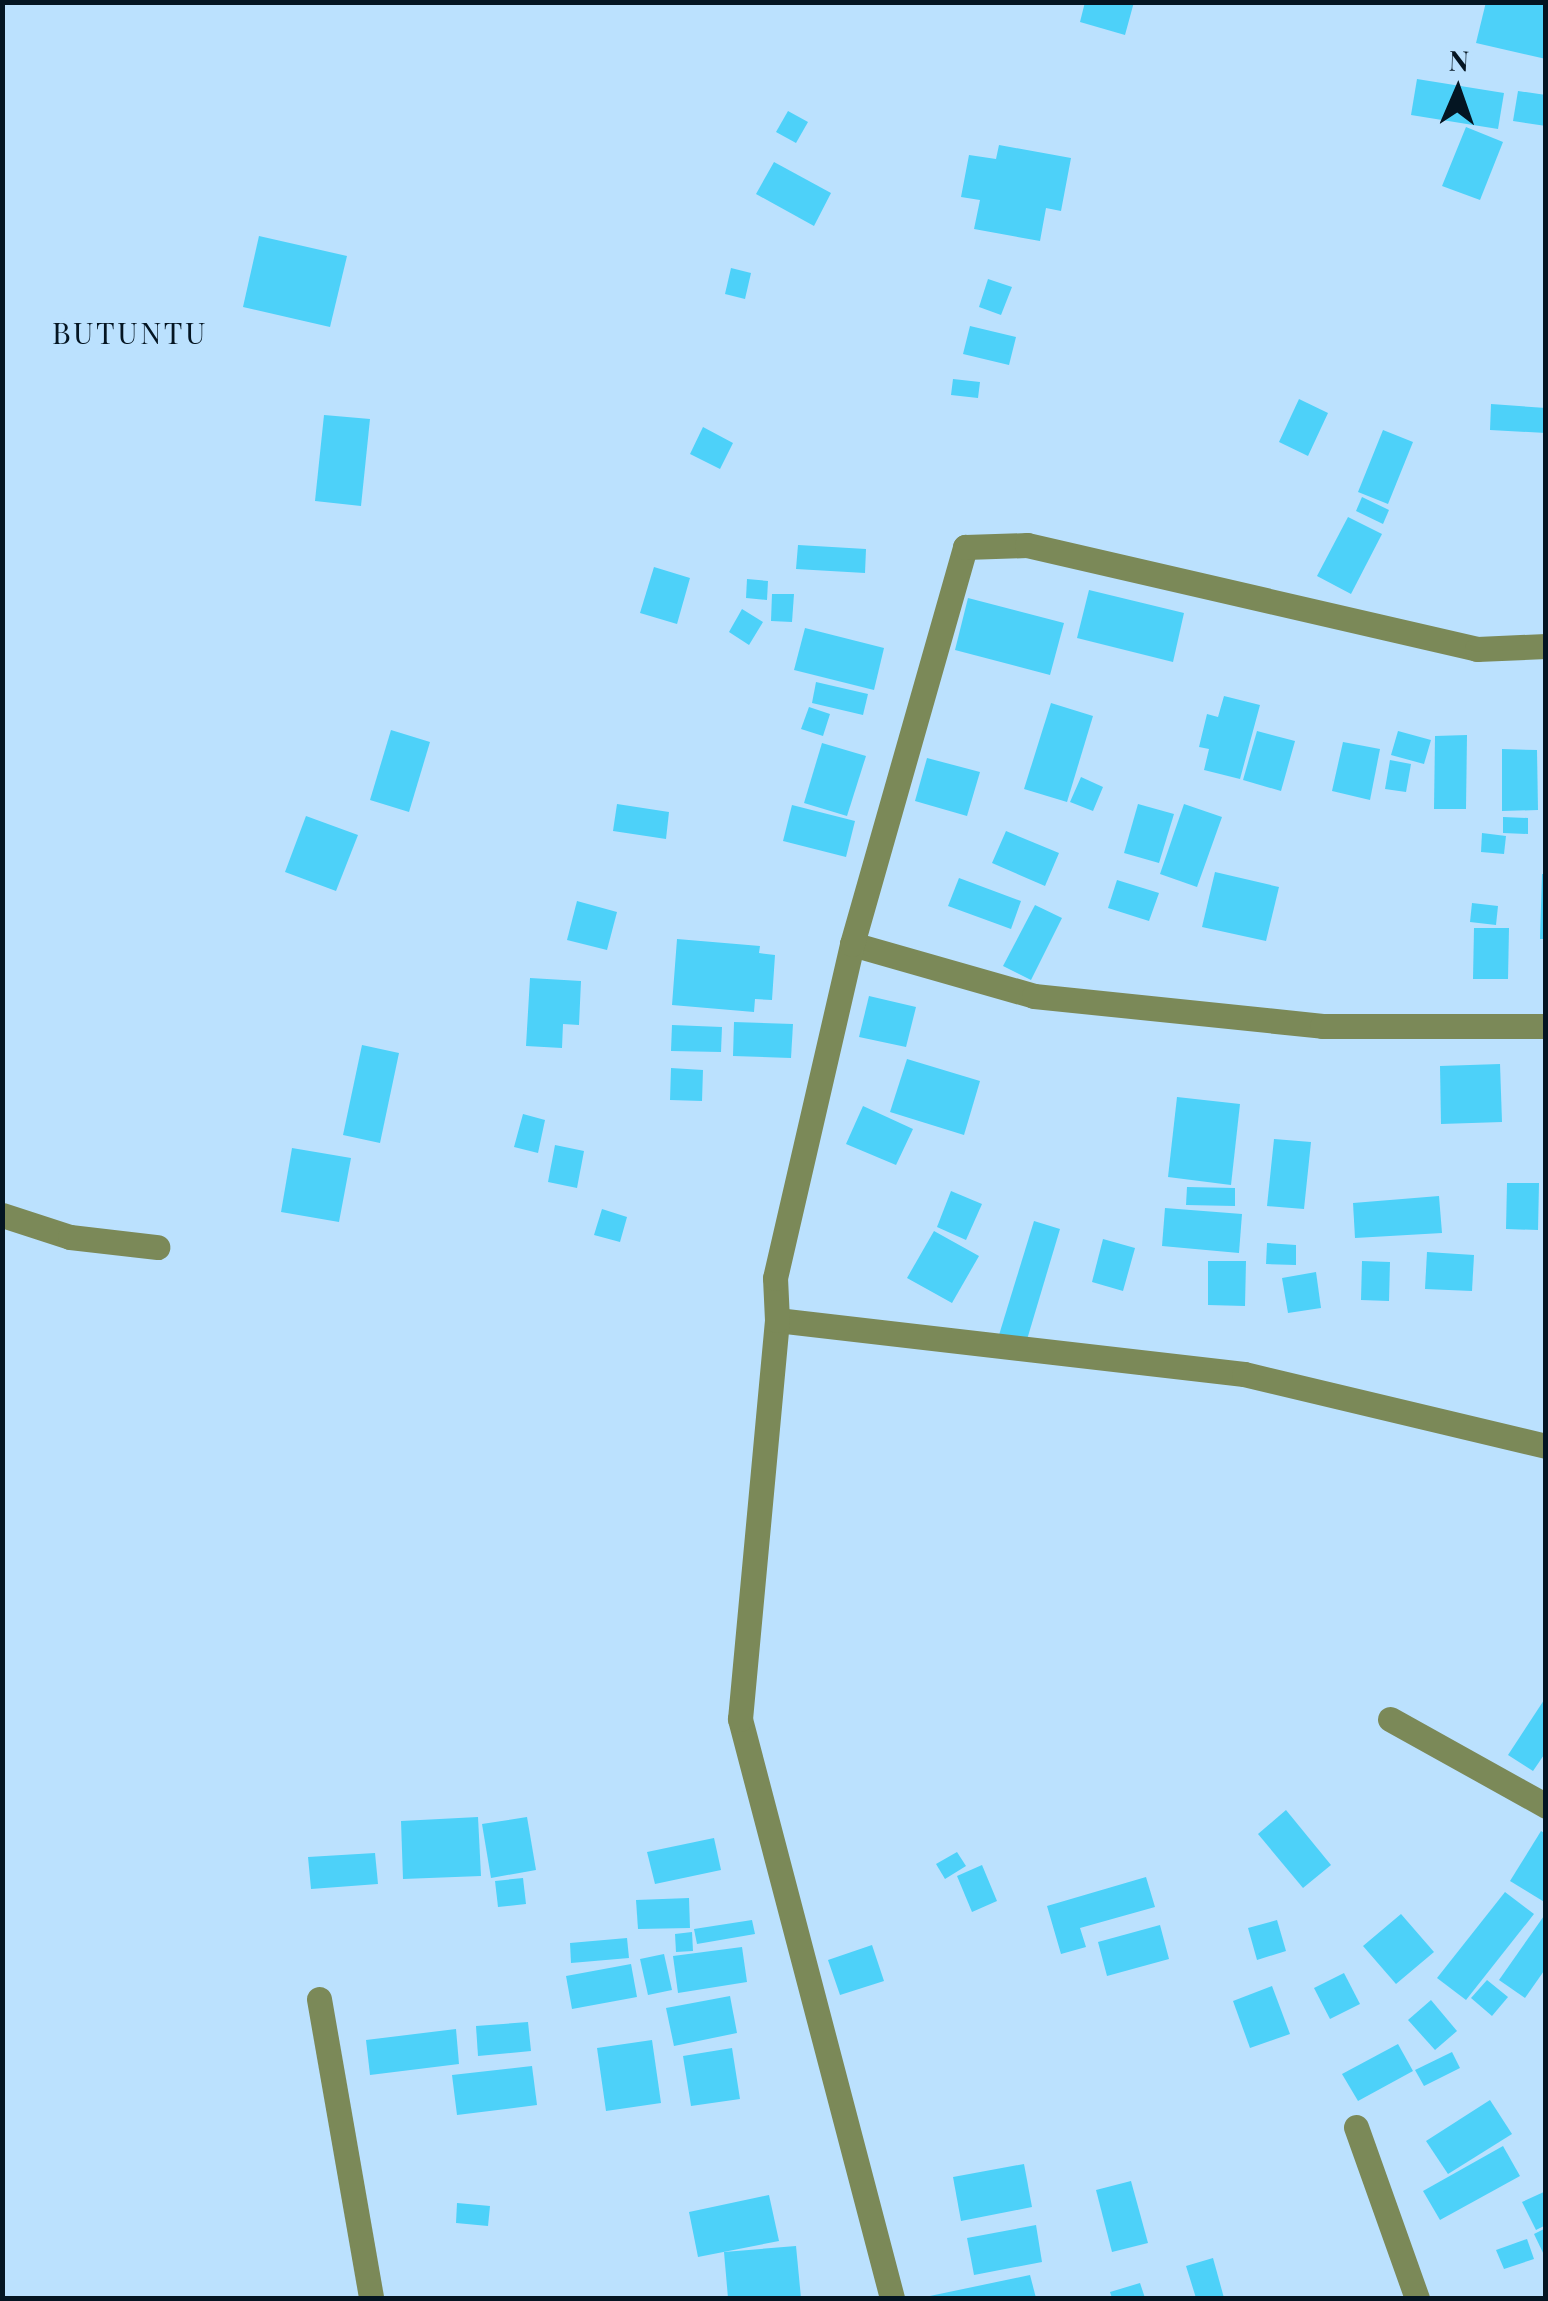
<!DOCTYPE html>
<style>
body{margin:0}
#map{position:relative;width:1548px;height:2301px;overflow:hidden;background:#bbe1fe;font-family:"Playfair Display",serif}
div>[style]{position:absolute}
.building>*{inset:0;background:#4dd1f9}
.minor>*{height:25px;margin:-12.5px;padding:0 12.5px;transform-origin:12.5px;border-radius:12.5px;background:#7b8958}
span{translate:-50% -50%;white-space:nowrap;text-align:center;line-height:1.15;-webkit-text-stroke:9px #bbe1fe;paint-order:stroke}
.quarter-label{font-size:30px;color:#041522;letter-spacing:2.5px}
.frame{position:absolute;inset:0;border:5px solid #041522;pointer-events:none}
.north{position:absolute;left:1408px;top:40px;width:100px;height:100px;-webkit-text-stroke:8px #bbe1fe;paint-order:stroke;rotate:2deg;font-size:28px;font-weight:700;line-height:40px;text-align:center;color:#041522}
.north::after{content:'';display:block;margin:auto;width:35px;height:45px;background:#041522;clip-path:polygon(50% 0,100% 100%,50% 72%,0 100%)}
</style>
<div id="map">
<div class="building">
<i style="clip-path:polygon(1085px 2px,1134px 2px,1125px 35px,1080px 22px)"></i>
<i style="clip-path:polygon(1486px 2px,1546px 2px,1546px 59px,1476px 43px)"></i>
<i style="clip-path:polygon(1417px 79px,1504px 93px,1498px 129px,1411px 115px)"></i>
<i style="clip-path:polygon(1518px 91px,1546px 95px,1546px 126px,1513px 121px)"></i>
<i style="clip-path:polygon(788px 111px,808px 122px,796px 143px,776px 132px)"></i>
<i style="clip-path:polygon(1466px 127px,1503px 142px,1480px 200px,1442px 186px)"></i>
<i style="clip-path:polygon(999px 145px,1071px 158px,1061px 211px,1046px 208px,1040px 241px,974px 229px,980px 200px,961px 197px,969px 155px,996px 159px)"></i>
<i style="clip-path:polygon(774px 162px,831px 193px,814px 226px,756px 194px)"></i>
<i style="clip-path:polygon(259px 236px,347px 256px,330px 327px,243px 307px)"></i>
<i style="clip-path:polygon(731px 268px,751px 273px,745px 299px,725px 294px)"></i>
<i style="clip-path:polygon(988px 279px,1012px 287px,1001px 315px,979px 307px)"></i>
<i style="clip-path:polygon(970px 326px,1016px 337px,1009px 365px,963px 354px)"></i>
<i style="clip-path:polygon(953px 379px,980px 382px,978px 398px,951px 395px)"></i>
<i style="clip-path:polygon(1299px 399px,1328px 413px,1308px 456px,1279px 442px)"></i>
<i style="clip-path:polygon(1491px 404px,1546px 408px,1546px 433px,1490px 430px)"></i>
<i style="clip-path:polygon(324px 415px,370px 419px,361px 506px,315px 501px)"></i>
<i style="clip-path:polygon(703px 427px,733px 443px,720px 469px,690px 454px)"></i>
<i style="clip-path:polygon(1383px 430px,1413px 442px,1388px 504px,1358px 492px)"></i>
<i style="clip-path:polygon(1362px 497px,1389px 510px,1383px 524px,1356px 511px)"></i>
<i style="clip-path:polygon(1348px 517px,1382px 534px,1351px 594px,1317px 576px)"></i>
<i style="clip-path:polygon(798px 545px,866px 549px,865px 573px,796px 569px)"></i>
<i style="clip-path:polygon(654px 567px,690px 578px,677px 624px,640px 613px)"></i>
<i style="clip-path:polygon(747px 579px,768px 581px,767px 600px,746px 598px)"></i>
<i style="clip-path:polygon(1089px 590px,1184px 613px,1173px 662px,1077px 638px)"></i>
<i style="clip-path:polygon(772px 594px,794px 594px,792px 622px,771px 621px)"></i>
<i style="clip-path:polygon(968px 598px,1064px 623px,1050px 675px,955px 650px)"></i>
<i style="clip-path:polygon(742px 609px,763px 622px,749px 645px,729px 632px)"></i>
<i style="clip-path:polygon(805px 628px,884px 648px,874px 690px,794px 670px)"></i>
<i style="clip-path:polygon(816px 682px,868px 694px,863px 715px,812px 703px)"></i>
<i style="clip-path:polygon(1224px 696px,1260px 705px,1240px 779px,1204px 770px,1209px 749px,1199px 747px,1207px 714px,1218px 717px)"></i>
<i style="clip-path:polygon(1051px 703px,1093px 716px,1067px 802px,1024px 789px)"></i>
<i style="clip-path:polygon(809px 707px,830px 714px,823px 736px,801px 729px)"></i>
<i style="clip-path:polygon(391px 730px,430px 742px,409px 812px,370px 800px)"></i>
<i style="clip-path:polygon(1257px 731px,1295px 741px,1281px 791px,1243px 780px)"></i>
<i style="clip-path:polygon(1398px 731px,1431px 740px,1424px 764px,1391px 755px)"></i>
<i style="clip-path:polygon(1467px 735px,1466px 809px,1434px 809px,1435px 736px)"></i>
<i style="clip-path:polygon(1343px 742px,1380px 749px,1370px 800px,1332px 791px)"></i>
<i style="clip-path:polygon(822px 743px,866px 756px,847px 816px,804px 803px)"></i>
<i style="clip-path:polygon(1502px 749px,1537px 750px,1538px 810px,1502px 811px)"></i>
<i style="clip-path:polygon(927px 758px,980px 772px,967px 816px,915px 801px)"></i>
<i style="clip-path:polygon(1390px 760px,1411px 764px,1406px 792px,1385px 789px)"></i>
<i style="clip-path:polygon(1081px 777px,1103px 787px,1093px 811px,1070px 802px)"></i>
<i style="clip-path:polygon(617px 804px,669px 812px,666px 839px,613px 831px)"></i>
<i style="clip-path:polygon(1138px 804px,1174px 814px,1159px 863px,1124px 853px)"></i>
<i style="clip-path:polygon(1184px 804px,1222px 817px,1197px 887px,1160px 874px)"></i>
<i style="clip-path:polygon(792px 805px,855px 821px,846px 857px,783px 841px)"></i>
<i style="clip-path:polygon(306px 816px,358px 835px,336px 891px,285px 872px)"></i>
<i style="clip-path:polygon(1503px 817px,1528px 818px,1528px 834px,1503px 833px)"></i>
<i style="clip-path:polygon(1006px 831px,1059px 853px,1045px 886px,992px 863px)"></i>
<i style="clip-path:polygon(1482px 833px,1506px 836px,1504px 854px,1481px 852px)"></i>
<i style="clip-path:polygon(1215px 872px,1279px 887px,1266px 941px,1202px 927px)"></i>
<i style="clip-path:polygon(1542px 874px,1546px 874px,1546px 939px,1540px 939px)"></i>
<i style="clip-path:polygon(959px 878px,1021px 901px,1011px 929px,948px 906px)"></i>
<i style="clip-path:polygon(1117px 880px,1159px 893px,1149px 921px,1108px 908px)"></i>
<i style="clip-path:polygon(577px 901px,617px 912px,607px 950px,567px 940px)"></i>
<i style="clip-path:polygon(1472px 903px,1498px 906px,1496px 925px,1470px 922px)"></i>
<i style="clip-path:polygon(1035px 905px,1062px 918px,1031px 980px,1003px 966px)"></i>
<i style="clip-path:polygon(1474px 928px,1509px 928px,1508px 979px,1473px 979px)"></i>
<i style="clip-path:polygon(677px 939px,760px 946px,759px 953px,775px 955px,772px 1000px,755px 999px,754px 1012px,672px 1005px)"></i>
<i style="clip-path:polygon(530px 978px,581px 981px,579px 1025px,563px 1024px,562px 1048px,526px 1046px)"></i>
<i style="clip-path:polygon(869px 996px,916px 1007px,906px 1047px,859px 1037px)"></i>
<i style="clip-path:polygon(734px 1022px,793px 1024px,791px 1058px,733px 1056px)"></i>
<i style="clip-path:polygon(672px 1025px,722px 1027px,721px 1052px,671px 1051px)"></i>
<i style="clip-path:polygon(362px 1045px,399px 1053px,380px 1143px,343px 1135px)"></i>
<i style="clip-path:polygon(907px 1059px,980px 1081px,964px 1135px,890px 1112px)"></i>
<i style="clip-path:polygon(1500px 1064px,1502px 1122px,1441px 1124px,1440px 1066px)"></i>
<i style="clip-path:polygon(671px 1068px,703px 1070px,702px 1101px,670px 1100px)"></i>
<i style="clip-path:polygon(1177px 1097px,1240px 1104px,1231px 1185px,1168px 1177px)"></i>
<i style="clip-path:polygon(863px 1106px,913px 1129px,896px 1165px,846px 1144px)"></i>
<i style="clip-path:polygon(523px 1114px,545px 1120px,538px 1153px,514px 1147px)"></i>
<i style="clip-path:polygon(1274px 1139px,1311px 1142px,1304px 1209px,1267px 1206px)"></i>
<i style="clip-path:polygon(555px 1145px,584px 1151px,577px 1188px,548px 1182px)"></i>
<i style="clip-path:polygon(292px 1148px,351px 1158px,339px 1222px,281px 1212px)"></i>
<i style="clip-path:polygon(1507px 1183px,1539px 1183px,1538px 1230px,1506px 1229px)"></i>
<i style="clip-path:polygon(1187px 1187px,1235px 1188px,1235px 1206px,1186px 1205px)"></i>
<i style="clip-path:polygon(951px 1191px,982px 1204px,966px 1240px,937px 1227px)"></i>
<i style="clip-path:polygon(1439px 1196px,1442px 1233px,1355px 1238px,1353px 1203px)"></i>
<i style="clip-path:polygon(1165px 1208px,1242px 1214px,1239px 1253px,1162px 1246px)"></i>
<i style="clip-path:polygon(602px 1209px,627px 1217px,620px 1242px,594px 1235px)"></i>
<i style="clip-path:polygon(1034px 1221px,1060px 1229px,1026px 1343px,999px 1335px)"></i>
<i style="clip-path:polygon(934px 1231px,979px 1256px,952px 1303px,907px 1278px)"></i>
<i style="clip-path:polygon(1103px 1239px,1135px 1248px,1123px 1291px,1092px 1282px)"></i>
<i style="clip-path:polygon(1267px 1243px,1296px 1245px,1296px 1265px,1266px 1264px)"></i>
<i style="clip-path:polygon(1427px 1252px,1474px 1255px,1472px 1291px,1425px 1289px)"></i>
<i style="clip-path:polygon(1208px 1261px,1246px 1261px,1245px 1306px,1208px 1305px)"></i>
<i style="clip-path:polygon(1362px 1261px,1390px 1262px,1389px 1301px,1361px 1300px)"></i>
<i style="clip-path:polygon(1316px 1272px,1321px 1308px,1288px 1313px,1282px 1278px)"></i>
<i style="clip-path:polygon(1546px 1697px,1546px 1752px,1533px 1771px,1508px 1755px)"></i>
<i style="clip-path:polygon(1286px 1810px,1331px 1865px,1303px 1888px,1258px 1834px)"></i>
<i style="clip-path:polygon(478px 1817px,481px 1876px,403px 1879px,401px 1821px)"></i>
<i style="clip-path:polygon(527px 1817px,536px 1870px,491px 1878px,482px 1824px)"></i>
<i style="clip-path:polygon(1541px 1831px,1546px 1834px,1546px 1903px,1510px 1881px)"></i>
<i style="clip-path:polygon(714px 1838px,721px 1870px,655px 1884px,647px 1852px)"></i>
<i style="clip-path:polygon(957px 1852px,966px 1866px,945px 1879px,936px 1864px)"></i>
<i style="clip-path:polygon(375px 1853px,378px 1884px,311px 1889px,308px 1857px)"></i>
<i style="clip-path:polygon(982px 1865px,997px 1901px,972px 1912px,957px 1876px)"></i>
<i style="clip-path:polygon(1146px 1877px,1155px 1907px,1080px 1928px,1086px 1947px,1061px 1954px,1047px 1906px)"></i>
<i style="clip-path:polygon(523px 1878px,526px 1904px,498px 1907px,495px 1881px)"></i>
<i style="clip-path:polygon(1505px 1892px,1534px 1914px,1466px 2000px,1437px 1978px)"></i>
<i style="clip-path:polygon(689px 1898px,690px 1928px,638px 1929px,636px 1900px)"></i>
<i style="clip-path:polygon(1546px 1913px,1546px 1968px,1525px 1998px,1499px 1980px)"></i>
<i style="clip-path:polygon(1401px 1914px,1434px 1952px,1396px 1984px,1363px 1946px)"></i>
<i style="clip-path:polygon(752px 1920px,755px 1934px,697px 1944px,694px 1929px)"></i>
<i style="clip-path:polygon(1277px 1920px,1286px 1951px,1257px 1960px,1248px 1928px)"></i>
<i style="clip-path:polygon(1160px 1925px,1169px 1959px,1107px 1976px,1098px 1942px)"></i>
<i style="clip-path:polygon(692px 1932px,693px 1951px,676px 1952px,675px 1934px)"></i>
<i style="clip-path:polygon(627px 1938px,629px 1958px,571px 1963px,570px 1943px)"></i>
<i style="clip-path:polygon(872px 1945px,884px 1981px,840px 1995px,828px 1960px)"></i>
<i style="clip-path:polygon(742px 1947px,747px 1982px,678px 1993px,673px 1956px)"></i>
<i style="clip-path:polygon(664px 1954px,672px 1990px,648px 1995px,640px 1959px)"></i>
<i style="clip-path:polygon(631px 1964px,637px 1997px,572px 2009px,566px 1976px)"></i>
<i style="clip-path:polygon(1344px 1973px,1360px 2004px,1330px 2019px,1314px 1988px)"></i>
<i style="clip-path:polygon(1487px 1980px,1508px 1997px,1492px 2016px,1471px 1998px)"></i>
<i style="clip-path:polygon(1272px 1986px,1290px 2034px,1250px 2048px,1233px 2001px)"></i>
<i style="clip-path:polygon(730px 1996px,737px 2033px,674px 2046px,666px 2008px)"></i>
<i style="clip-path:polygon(1431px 2000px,1457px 2031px,1435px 2050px,1408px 2020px)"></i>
<i style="clip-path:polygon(528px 2022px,531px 2051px,478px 2056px,476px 2026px)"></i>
<i style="clip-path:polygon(456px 2029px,459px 2064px,370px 2075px,366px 2040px)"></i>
<i style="clip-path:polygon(652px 2040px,661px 2103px,606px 2111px,597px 2048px)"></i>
<i style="clip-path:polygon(1398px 2044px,1413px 2071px,1358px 2101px,1342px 2074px)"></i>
<i style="clip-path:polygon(732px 2048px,740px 2099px,691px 2106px,683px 2056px)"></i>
<i style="clip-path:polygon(1452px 2052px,1460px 2068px,1424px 2086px,1415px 2070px)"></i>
<i style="clip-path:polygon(532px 2066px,537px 2105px,457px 2115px,452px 2075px)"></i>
<i style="clip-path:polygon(1490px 2100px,1512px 2134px,1448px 2174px,1426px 2141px)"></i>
<i style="clip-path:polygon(1503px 2146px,1520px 2176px,1440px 2220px,1423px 2191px)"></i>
<i style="clip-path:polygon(1024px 2164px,1032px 2207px,961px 2221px,953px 2177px)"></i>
<i style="clip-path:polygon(1131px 2181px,1148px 2243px,1112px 2252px,1096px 2190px)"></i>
<i style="clip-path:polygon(1546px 2191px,1546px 2225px,1536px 2230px,1522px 2202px)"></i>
<i style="clip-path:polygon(769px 2195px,779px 2241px,698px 2257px,689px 2212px)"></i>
<i style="clip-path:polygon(457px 2203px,490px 2206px,488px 2226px,456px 2223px)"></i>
<i style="clip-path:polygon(1036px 2225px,1042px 2262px,974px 2275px,967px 2238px)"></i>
<i style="clip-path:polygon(1546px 2228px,1546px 2259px,1534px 2234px)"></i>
<i style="clip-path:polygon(1527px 2239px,1534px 2259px,1504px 2269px,1496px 2250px)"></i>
<i style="clip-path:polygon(796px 2246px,801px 2298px,728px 2298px,724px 2252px)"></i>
<i style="clip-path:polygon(1213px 2258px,1224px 2298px,1196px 2298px,1186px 2266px)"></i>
<i style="clip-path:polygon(1030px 2275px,1036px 2298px,925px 2298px,925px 2297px)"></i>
<i style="clip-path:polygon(1140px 2283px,1145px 2298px,1112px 2298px,1110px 2292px)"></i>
</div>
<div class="minor">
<i style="left:852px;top:944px;width:189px;rotate:15.9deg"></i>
<i style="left:1034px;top:996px;width:290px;rotate:5.9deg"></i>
<i style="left:1322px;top:1026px;width:224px"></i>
<i style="left:2px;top:1215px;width:71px;rotate:17.9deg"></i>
<i style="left:70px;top:1237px;width:88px;rotate:6.6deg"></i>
<i style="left:777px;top:1320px;width:470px;rotate:6.6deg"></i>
<i style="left:1244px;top:1374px;width:310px;rotate:13.4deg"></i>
<i style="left:1390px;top:1719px;width:179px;rotate:29.1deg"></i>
<i style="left:319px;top:1999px;width:303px;rotate:80.1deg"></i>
<i style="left:1356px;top:2127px;width:182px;rotate:70.4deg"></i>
<i style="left:892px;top:2298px;width:599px;rotate:-104.71deg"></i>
<i style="left:740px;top:1719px;width:401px;rotate:-84.7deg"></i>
<i style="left:777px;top:1320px;width:42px;rotate:-92.7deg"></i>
<i style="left:775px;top:1278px;width:343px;rotate:-77deg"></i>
<i style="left:852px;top:944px;width:413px;rotate:-74.1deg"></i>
<i style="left:965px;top:547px;width:62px;rotate:-1.8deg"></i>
<i style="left:1027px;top:545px;width:462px;rotate:13deg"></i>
<i style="left:1477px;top:649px;width:69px;rotate:-2.5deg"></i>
</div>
<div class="quarter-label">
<span style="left:130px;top:332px">BUTUNTU</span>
</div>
<div class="frame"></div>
<div class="north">N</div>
</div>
